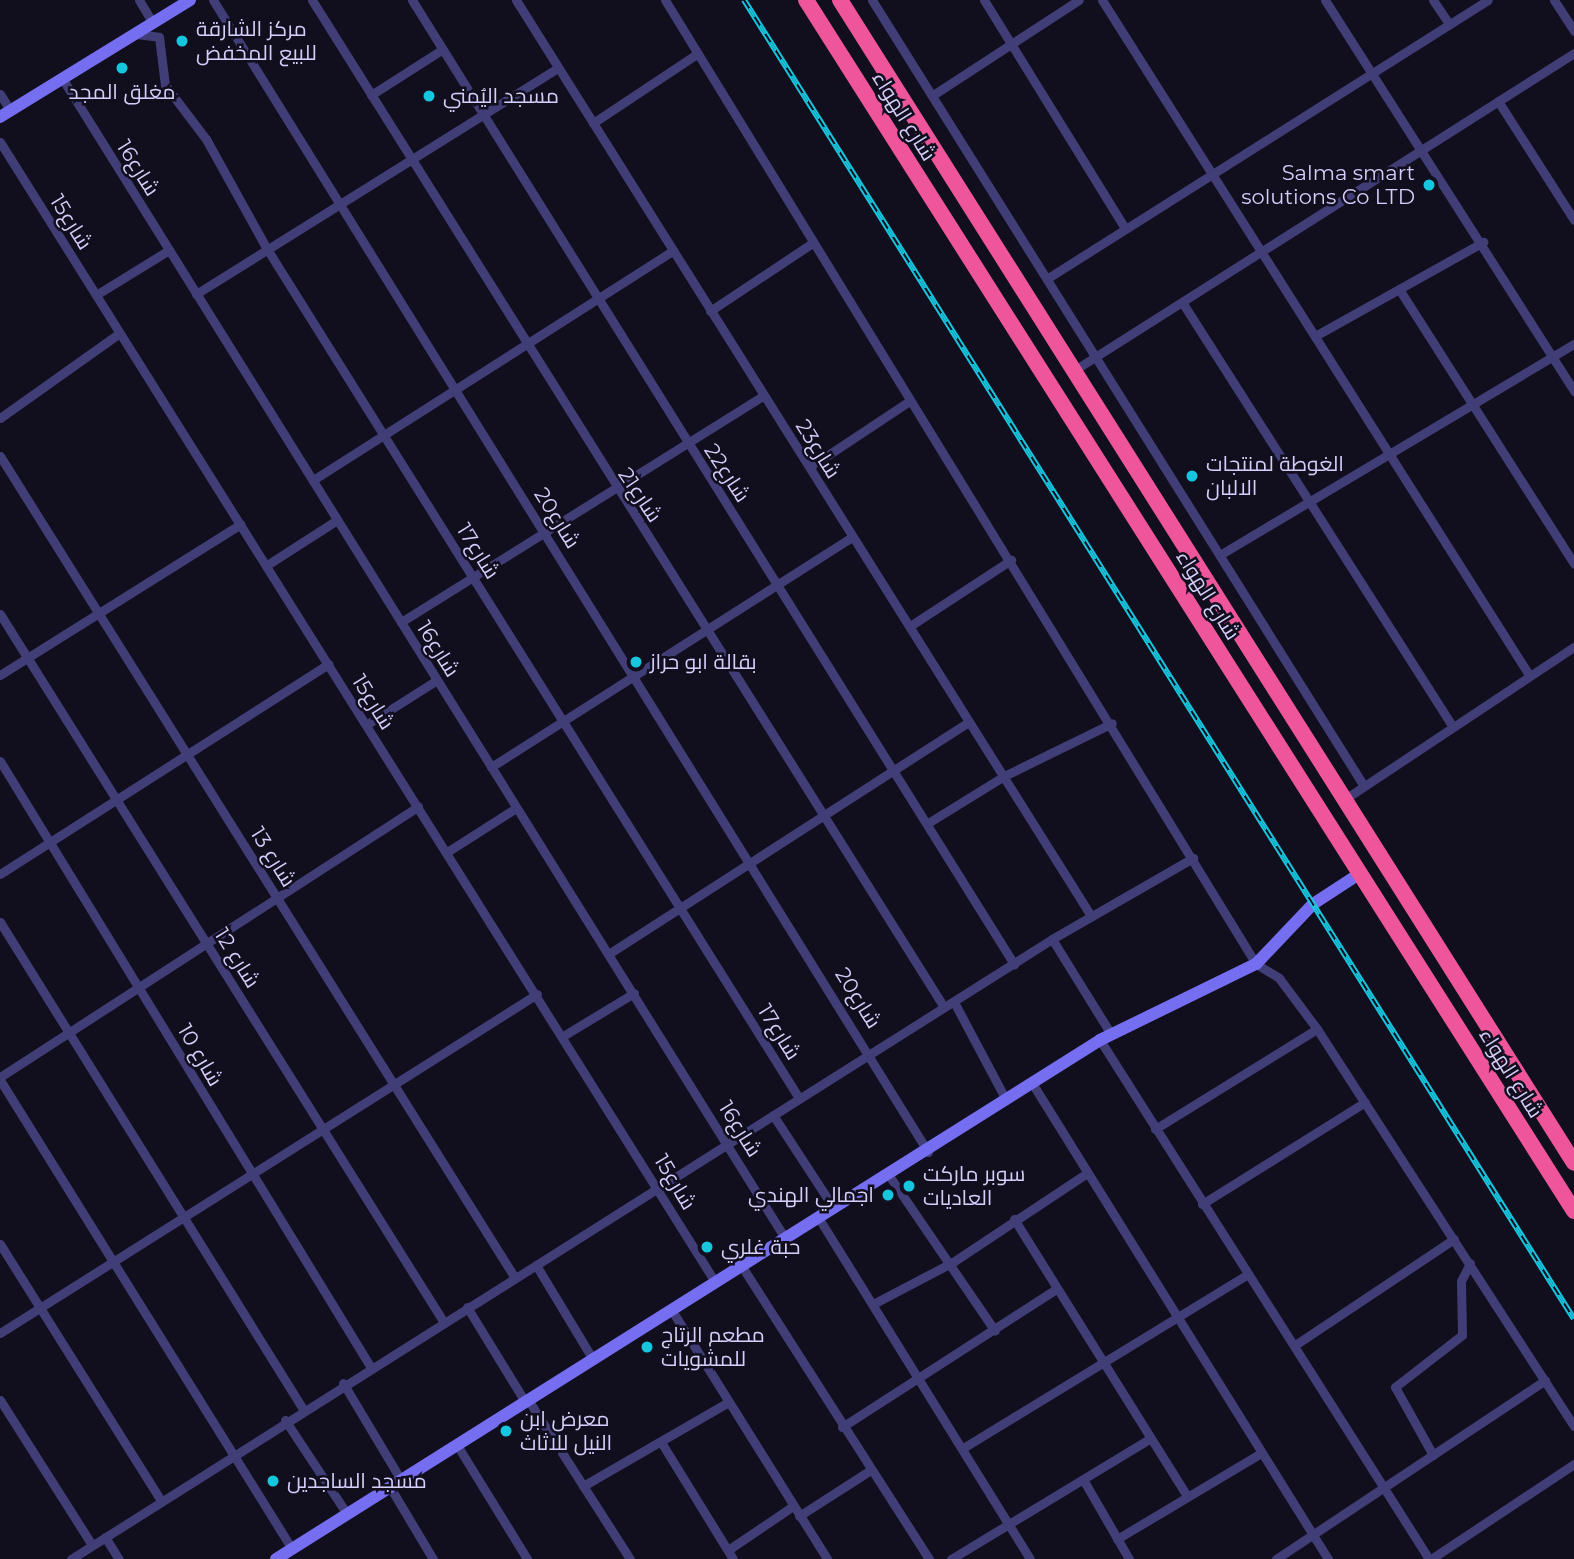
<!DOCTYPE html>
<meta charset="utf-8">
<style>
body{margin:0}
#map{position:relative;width:1574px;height:1559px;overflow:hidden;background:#110e1d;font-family:Montserrat,Cairo,sans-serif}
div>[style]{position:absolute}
.street>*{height:9px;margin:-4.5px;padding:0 4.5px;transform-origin:4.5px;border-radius:4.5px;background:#413d77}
.secondary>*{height:12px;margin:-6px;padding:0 6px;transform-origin:6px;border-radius:6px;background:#756ef1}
.highway>*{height:16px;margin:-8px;padding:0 8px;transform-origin:8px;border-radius:8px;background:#ee559a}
.rail>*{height:6px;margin-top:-3px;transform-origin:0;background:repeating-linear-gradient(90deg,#110e1d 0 10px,#16c5de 0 20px);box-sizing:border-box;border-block:2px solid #16c5de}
.dots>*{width:19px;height:19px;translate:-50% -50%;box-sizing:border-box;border:4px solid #110e1d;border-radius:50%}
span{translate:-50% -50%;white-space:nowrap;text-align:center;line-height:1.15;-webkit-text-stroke:5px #110e1d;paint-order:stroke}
.poi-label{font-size:21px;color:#d4cefa}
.left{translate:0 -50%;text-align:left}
.right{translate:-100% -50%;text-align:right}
.street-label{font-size:21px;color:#d4cefa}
</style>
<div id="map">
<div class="street">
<i style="left:139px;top:0;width:27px;rotate:59deg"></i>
<i style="left:213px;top:0;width:1356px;rotate:58.17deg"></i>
<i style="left:312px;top:0;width:1189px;rotate:57.89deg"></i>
<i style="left:412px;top:0;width:1137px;rotate:58.02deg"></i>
<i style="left:516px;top:0;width:1082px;rotate:57.88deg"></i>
<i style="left:665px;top:0;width:1131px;rotate:58.49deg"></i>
<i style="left:1256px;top:964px;width:27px;rotate:31deg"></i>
<i style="left:1279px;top:978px;width:64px;rotate:53.3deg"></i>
<i style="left:1317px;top:1029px;width:473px;rotate:57.1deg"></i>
<i style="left:872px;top:0;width:924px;rotate:57.96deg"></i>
<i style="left:984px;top:0;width:267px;rotate:58.3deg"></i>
<i style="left:1102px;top:0;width:799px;rotate:57.68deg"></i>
<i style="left:1325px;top:0;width:464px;rotate:57.5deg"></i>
<i style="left:1433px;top:0;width:29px;rotate:56deg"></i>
<i style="left:1554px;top:0;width:37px;rotate:57deg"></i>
<i style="left:136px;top:34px;width:23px;rotate:7deg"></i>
<i style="left:159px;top:37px;width:48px;rotate:82.9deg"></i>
<i style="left:165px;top:85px;width:68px;rotate:52.8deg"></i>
<i style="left:206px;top:139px;width:126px;rotate:61deg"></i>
<i style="left:267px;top:249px;width:1002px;rotate:57.93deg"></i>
<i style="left:62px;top:78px;width:1367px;rotate:58.07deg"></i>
<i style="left:0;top:94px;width:19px;rotate:58deg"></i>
<i style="left:371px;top:95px;width:85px;rotate:-32.6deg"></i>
<i style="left:933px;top:95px;width:174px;rotate:-33.1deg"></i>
<i style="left:1498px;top:101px;width:141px;rotate:57.4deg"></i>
<i style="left:593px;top:123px;width:125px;rotate:-33.6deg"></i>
<i style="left:0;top:142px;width:1346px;rotate:57.9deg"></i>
<i style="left:1048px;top:278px;width:520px;rotate:-32.29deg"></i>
<i style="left:1399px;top:289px;width:326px;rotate:57.5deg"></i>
<i style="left:196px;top:294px;width:426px;rotate:-32deg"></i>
<i style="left:96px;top:295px;width:86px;rotate:-31.7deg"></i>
<i style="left:1182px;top:302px;width:500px;rotate:57.48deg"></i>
<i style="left:710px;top:311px;width:121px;rotate:-33.6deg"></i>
<i style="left:1315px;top:336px;width:193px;rotate:-29.2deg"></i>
<i style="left:1073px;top:371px;width:593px;rotate:-32.4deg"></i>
<i style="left:0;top:418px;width:145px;rotate:-35.4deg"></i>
<i style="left:0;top:456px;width:970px;rotate:57.93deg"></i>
<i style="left:810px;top:467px;width:118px;rotate:-33.6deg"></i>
<i style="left:313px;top:480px;width:427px;rotate:-32.5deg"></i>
<i style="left:1223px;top:553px;width:409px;rotate:-30.8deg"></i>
<i style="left:267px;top:565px;width:83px;rotate:-32.7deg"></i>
<i style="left:0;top:614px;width:834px;rotate:57.93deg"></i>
<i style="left:401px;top:622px;width:427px;rotate:-32deg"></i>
<i style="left:910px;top:626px;width:121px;rotate:-33.2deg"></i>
<i style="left:0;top:675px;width:284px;rotate:-32.1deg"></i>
<i style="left:366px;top:725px;width:84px;rotate:-32.4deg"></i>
<i style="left:0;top:761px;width:709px;rotate:58.55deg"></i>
<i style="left:491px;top:767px;width:428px;rotate:-32.5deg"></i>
<i style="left:1345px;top:799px;width:275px;rotate:-33.6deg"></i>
<i style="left:928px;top:823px;width:89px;rotate:-31.7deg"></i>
<i style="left:1004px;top:776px;width:120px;rotate:-26.1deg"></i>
<i style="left:447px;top:852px;width:82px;rotate:-32.5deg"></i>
<i style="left:0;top:874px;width:390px;rotate:-32.6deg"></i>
<i style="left:0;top:922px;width:574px;rotate:58.11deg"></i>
<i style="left:1052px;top:939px;width:112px;rotate:58.2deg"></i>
<i style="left:610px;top:953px;width:427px;rotate:-32.8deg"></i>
<i style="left:954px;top:1002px;width:111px;rotate:62deg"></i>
<i style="left:563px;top:1036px;width:83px;rotate:-31.2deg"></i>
<i style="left:1100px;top:1040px;width:614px;rotate:57.63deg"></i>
<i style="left:0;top:1077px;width:498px;rotate:-32.9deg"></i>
<i style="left:0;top:1080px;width:552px;rotate:58.09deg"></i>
<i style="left:1032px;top:1083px;width:561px;rotate:58.12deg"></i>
<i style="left:773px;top:1115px;width:110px;rotate:56.9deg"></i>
<i style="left:1155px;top:1129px;width:190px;rotate:-31.7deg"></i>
<i style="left:890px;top:1177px;width:186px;rotate:55.7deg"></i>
<i style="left:1202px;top:1204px;width:192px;rotate:-32deg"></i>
<i style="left:818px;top:1217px;width:402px;rotate:58.2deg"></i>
<i style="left:1014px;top:1219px;width:327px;rotate:58deg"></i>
<i style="left:0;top:1244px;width:303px;rotate:57.9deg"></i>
<i style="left:536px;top:1265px;width:109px;rotate:58.9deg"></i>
<i style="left:741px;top:1265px;width:349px;rotate:57.4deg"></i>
<i style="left:873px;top:1304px;width:90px;rotate:-27.7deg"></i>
<i style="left:953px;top:1262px;width:161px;rotate:-33.6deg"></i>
<i style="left:467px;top:1307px;width:109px;rotate:58.5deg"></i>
<i style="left:671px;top:1309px;width:295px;rotate:58deg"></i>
<i style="left:0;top:1333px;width:635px;rotate:-32.26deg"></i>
<i style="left:1295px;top:1345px;width:191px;rotate:-33.7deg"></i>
<i style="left:343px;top:1383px;width:113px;rotate:59.1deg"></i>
<i style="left:527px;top:1398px;width:191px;rotate:57.4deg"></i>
<i style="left:0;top:1400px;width:172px;rotate:57.6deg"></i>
<i style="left:285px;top:1420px;width:113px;rotate:56.6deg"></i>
<i style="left:842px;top:1427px;width:255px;rotate:-32.8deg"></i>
<i style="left:661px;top:1442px;width:137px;rotate:58.4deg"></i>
<i style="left:457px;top:1445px;width:134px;rotate:58.4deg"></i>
<i style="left:963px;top:1448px;width:334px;rotate:-31.4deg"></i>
<i style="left:1433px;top:1455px;width:78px;rotate:-119.2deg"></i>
<i style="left:1395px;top:1387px;width:85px;rotate:-37.8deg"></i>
<i style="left:1462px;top:1335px;width:54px;rotate:-91.1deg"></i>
<i style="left:1461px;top:1281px;width:20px;rotate:-63deg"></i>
<i style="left:1084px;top:1481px;width:90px;rotate:60deg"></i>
<i style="left:583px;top:1486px;width:166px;rotate:-30deg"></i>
<i style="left:390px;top:1487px;width:84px;rotate:59.2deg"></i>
<i style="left:799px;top:1516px;width:83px;rotate:-32.7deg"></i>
<i style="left:105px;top:1537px;width:26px;rotate:58deg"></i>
<i style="left:1117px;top:1539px;width:168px;rotate:-30.8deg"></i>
<i style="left:728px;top:1550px;width:78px;rotate:-34.1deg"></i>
<i style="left:71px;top:1559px;width:1161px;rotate:-32.29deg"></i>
<i style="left:1052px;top:939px;width:163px;rotate:-29.9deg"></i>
<i style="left:951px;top:1559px;width:232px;rotate:-31.2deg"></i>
<i style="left:1276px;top:1559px;width:323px;rotate:-33.6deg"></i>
<i style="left:1431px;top:1559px;width:172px;rotate:-33.6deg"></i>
</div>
<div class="secondary">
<i style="left:0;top:117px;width:223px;rotate:-31.6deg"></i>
<i style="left:276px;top:1559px;width:974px;rotate:-32.2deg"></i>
<i style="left:1100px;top:1040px;width:174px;rotate:-26deg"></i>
<i style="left:1256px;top:964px;width:83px;rotate:-46.5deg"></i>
<i style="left:1313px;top:904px;width:55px;rotate:-33.1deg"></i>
</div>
<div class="highway">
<i style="left:806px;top:0;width:1434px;rotate:57.62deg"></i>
<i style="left:840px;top:0;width:1375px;rotate:57.74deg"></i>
</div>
<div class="rail">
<i style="left:744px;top:0;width:1558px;rotate:57.82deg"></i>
</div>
<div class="dots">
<i style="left:182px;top:41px;background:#16c5de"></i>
<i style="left:122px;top:68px;background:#16c5de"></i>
<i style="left:429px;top:96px;background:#16c5de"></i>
<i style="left:1429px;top:185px;background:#16c5de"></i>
<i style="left:1192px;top:476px;background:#16c5de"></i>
<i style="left:636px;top:662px;background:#16c5de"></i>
<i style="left:909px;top:1186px;background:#16c5de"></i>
<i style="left:888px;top:1195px;background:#16c5de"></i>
<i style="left:707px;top:1247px;background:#16c5de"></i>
<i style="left:647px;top:1347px;background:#16c5de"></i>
<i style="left:506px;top:1431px;background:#16c5de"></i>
<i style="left:273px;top:1481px;background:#16c5de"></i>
</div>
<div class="poi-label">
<span class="left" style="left:196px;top:41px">مركز الشارقة<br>للبيع المخفض</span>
<span style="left:122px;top:92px">مغلق المجد</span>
<span class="left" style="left:443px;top:96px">مسجد اليُمني</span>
<span class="right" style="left:1415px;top:185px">Salma smart<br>solutions Co LTD</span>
<span class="left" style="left:1206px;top:476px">الغوطة لمنتجات<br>الالبان</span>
<span class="left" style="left:650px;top:662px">بقالة ابو حراز</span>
<span class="left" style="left:923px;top:1186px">سوبر ماركت<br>العاديات</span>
<span class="right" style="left:874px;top:1195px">اجمالي الهندي</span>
<span class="left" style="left:721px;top:1247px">حبة غلري</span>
<span class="left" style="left:661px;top:1347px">مطعم الرتاج<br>للمشويات</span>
<span class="left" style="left:520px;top:1431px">معرض ابن<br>النيل للاثاث</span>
<span class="left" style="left:287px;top:1481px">مسجد الساجدين</span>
</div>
<div class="street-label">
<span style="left:904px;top:116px;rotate:58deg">شارع الهواء</span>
<span style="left:138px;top:168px;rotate:58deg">شارع16</span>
<span style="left:71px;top:222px;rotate:58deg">شارع15</span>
<span style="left:818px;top:449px;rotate:58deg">شارع23</span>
<span style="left:727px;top:473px;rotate:57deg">شارع22</span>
<span style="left:640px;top:495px;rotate:56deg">شارع21</span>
<span style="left:557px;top:518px;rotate:58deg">شارع20</span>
<span style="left:478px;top:551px;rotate:58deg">شارع17</span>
<span style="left:1208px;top:595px;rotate:58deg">شارع الهواء</span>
<span style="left:438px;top:649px;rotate:58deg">شارع16</span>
<span style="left:373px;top:702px;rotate:58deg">شارع15</span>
<span style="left:273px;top:857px;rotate:58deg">شارع 13</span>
<span style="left:237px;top:958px;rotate:58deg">شارع 12</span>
<span style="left:858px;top:998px;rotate:58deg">شارع20</span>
<span style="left:779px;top:1032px;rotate:58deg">شارع17</span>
<span style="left:200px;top:1055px;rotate:60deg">شارع 10</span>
<span style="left:1511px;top:1073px;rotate:58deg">شارع الهواء</span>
<span style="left:740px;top:1129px;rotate:58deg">شارع16</span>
<span style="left:675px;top:1182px;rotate:59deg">شارع15</span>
</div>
</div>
